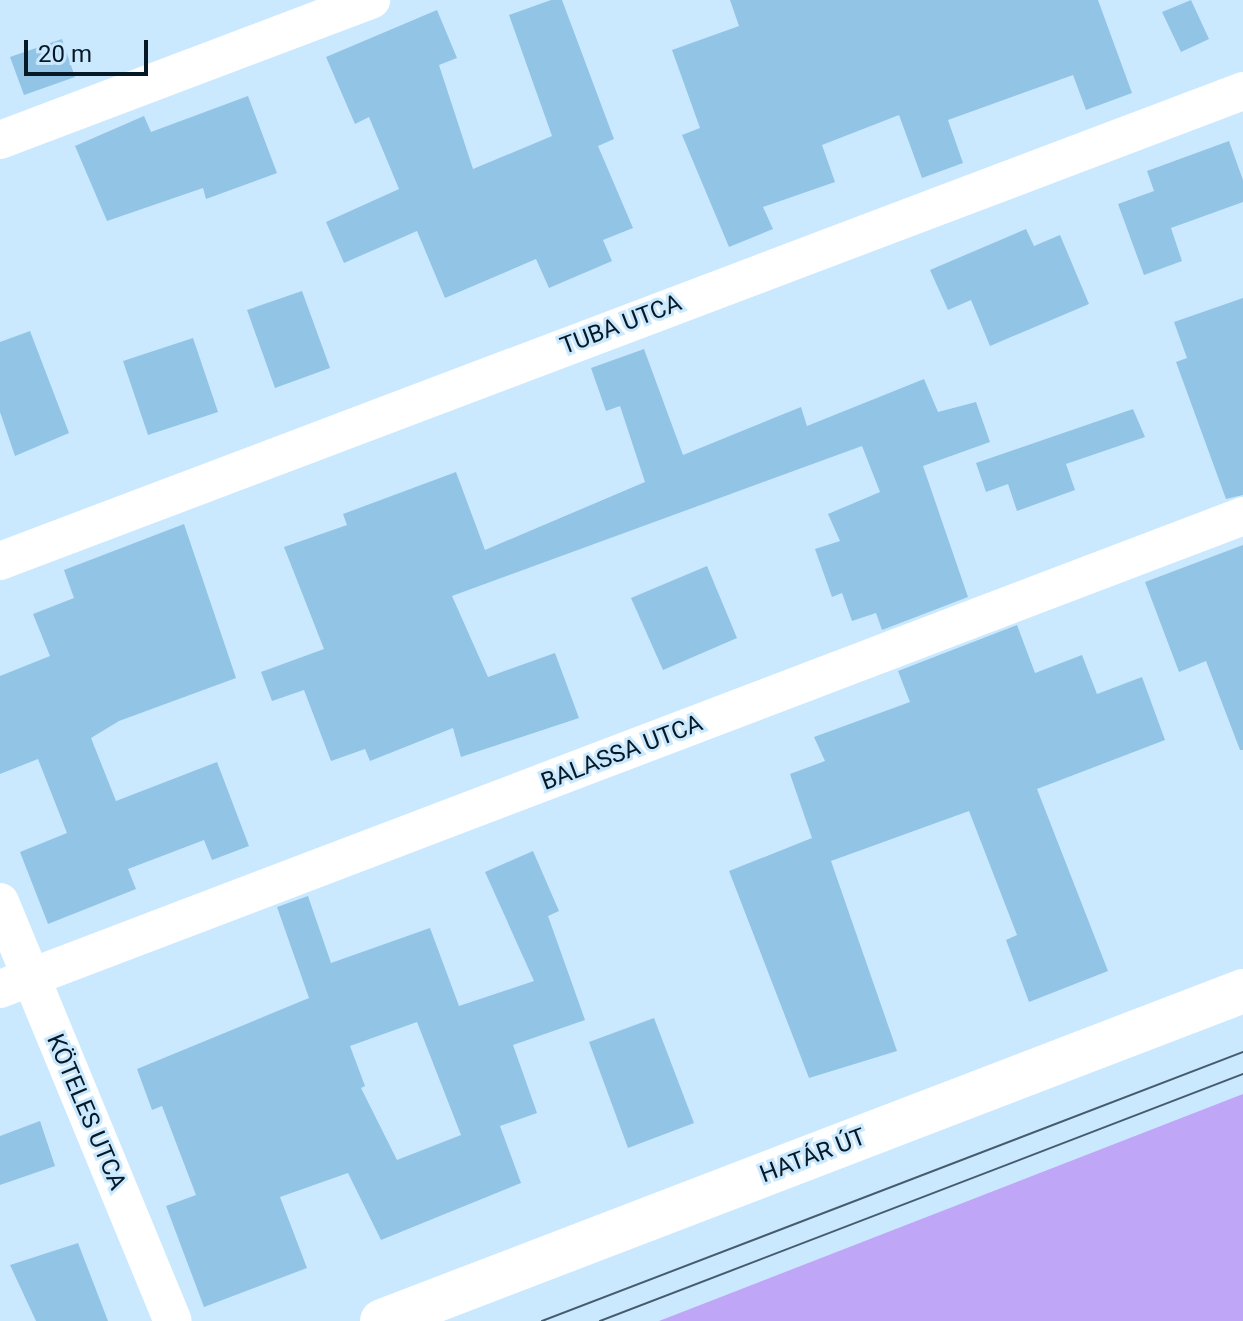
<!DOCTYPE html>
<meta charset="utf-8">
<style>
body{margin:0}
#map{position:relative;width:1243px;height:1321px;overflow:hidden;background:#cbe9fe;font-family:Roboto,sans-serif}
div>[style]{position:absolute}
.green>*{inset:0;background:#c0a6f6}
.building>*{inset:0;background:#92c4e6}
.minor>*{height:38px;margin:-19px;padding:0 19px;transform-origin:19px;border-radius:19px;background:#fff}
.secondary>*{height:44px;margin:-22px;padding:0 22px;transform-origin:22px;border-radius:22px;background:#fff}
.tram>*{height:2px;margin:-1px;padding:0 1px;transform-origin:1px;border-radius:1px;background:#465c6c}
span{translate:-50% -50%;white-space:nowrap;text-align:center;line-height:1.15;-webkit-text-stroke:6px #cbe9fe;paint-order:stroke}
.street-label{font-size:24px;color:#061926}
.scale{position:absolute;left:24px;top:40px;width:124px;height:36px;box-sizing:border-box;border:4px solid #061926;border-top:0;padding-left:10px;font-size:24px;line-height:28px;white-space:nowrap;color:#061926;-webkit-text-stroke:6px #cbe9fe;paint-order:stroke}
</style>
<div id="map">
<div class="green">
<i style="clip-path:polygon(1243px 1094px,1243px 1321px,659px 1321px)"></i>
</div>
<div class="building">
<i style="clip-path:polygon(551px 0,562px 0,614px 139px,598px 146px,633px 228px,603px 240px,612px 261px,549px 288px,536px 259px,445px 298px,417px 231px,344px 263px,326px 222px,399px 189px,369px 117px,355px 124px,326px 57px,437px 10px,457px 58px,439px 65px,473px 169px,552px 136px,509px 15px)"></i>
<i style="clip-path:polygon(730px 0,1098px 0,1132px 93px,1086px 110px,1073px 75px,948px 120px,963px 163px,922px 178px,899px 115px,822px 145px,835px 182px,763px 207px,773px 229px,729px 247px,682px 135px,700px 128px,672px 50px,739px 26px)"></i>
<i style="clip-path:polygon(1191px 0,1209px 39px,1181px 52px,1162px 12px)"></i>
<i style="clip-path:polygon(62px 39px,75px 77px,24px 95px,10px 57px)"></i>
<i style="clip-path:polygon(248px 96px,277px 173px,206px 199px,203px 188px,107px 221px,75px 146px,144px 116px,151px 132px)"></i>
<i style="clip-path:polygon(1229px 141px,1243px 180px,1243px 202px,1171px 228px,1182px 261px,1144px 275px,1118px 204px,1154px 191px,1147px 171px)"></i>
<i style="clip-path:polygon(1026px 229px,1034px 246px,1060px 235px,1089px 304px,990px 346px,971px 300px,948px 310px,930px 270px)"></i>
<i style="clip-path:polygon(302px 291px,330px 368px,275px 388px,247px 310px)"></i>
<i style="clip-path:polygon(1243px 298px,1243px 495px,1226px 499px,1176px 362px,1187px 358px,1174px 322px)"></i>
<i style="clip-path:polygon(30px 331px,69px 433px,15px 456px,0 412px,0 342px)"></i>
<i style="clip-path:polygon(193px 338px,218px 412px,148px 435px,123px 361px)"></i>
<i style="clip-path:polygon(644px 349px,683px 455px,801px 407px,807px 426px,924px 379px,938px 412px,976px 402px,990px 442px,923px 466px,968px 597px,882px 630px,876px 613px,852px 621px,842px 593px,832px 597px,815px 549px,840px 541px,828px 514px,880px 492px,862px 446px,452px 596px,488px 677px,555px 653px,579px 718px,461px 757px,453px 728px,370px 761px,365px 749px,331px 761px,304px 690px,272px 701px,261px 672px,324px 649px,284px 547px,347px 525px,343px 514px,456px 472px,485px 550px,645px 482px,620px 406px,606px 411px,591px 368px)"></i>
<i style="clip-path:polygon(1133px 409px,1145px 437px,1066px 464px,1075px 490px,1017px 511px,1008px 484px,986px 492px,976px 463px)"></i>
<i style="clip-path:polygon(184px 524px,236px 678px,119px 721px,91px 738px,116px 801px,217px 762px,249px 846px,212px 860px,204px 840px,128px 869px,136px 889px,48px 924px,20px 852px,67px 833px,38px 759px,0 774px,0 676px,50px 656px,33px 614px,74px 598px,64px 570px)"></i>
<i style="clip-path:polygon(1243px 545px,1243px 750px,1240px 750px,1206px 661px,1179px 672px,1145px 582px)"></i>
<i style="clip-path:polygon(707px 566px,737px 638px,663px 670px,631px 598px)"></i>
<i style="clip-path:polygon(1017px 625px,1035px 673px,1082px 655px,1097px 694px,1142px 677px,1165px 740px,1037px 789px,1108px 971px,1029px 1002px,1006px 940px,1017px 935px,969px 811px,831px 861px,897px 1051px,809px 1078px,729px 871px,812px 838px,790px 774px,825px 761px,814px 737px,910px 702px,898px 671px)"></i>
<i style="clip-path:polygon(evenodd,533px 851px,559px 911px,548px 916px,585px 1020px,513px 1045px,537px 1113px,500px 1126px,521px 1183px,381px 1240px,348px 1173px,280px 1197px,307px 1268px,204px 1307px,166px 1206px,196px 1195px,162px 1106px,152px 1110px,137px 1069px,309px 998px,277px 907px,308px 896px,331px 963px,430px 928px,459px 1006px,534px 981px,485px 872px,533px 851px,417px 1022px,461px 1135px,397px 1160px,361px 1088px,365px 1086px,350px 1046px,417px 1022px)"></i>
<i style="clip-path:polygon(654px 1018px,694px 1123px,628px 1148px,589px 1042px)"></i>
<i style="clip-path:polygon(40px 1121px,55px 1166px,0 1185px,0 1136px)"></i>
<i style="clip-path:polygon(78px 1243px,108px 1321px,36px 1321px,10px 1265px)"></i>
</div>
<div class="minor">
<i style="left:0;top:140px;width:397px;rotate:-20.7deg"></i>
<i style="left:0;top:561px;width:1329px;rotate:-20.71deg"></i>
<i style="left:0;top:902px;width:453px;rotate:67.6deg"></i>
<i style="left:0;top:989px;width:1330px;rotate:-20.83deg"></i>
</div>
<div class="secondary">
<i style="left:382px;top:1321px;width:922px;rotate:-20.97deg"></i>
</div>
<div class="tram">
<i style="left:542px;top:1321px;width:751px;rotate:-20.99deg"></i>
<i style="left:600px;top:1321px;width:689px;rotate:-21.01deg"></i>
</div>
<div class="street-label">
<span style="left:621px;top:325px;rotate:-21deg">TUBA UTCA</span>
<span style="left:622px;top:753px;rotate:-21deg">BALASSA UTCA</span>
<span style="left:86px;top:1112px;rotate:67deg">KÖTELES UTCA</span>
<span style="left:813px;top:1156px;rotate:-21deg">HATÁR ÚT</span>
</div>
<div class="scale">20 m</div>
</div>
